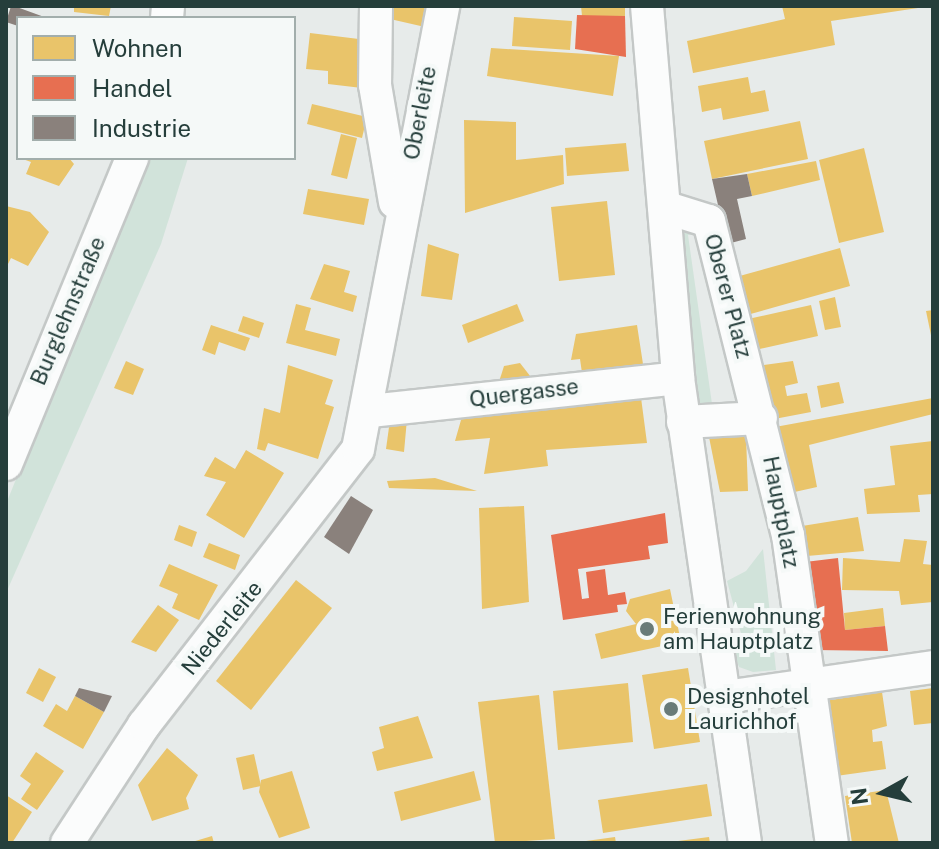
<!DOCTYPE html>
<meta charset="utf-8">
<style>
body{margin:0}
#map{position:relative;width:939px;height:849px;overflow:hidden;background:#e7ebea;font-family:"Public Sans",sans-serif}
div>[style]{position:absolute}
.green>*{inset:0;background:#d1e3da}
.homes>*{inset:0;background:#e9c46a}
.shops>*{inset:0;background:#e76f51}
.industry>*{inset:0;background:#8a817c}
.roads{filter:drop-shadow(2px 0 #c4c8c7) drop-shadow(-2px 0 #c4c8c7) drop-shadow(0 2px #c4c8c7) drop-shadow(0 -2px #c4c8c7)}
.minor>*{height:32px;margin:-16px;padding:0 16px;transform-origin:16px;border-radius:16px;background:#fbfcfc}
.dots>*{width:22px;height:22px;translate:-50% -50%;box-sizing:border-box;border:4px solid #f5f9f8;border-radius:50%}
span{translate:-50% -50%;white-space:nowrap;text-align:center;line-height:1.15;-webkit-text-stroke:8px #f5f9f8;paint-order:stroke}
.street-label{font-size:22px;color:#253e3b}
.poi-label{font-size:22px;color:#253e3b}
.left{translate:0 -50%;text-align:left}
.frame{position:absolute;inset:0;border:8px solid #253e3b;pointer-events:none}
.legend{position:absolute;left:16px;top:16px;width:280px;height:144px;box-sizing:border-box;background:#f5f9f8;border:2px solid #a2aeac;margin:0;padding:10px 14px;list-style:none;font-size:24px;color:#253e3b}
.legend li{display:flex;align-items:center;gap:16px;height:40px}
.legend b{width:40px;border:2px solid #a2aeac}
.north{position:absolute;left:843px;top:753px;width:80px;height:80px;-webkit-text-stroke:6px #f5f9f8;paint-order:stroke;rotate:262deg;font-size:22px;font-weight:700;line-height:32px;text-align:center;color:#253e3b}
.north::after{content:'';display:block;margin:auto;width:28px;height:36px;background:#253e3b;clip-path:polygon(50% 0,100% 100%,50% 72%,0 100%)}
</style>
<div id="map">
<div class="green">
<i style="clip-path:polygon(146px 158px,188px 158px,161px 244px,6px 593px,6px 504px)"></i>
<i style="clip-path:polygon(678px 221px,701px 233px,688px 235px,713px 411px,693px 413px)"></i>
<i style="clip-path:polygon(763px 549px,776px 670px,753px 672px,739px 667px,733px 651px,732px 639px,742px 637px,727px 581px,746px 571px)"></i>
</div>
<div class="homes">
<i style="clip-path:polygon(74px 6px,111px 6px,109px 16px,74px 12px)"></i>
<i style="clip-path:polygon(393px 6px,430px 6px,425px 27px,390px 19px)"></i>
<i style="clip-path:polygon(581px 6px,625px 6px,625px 16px,582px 16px)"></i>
<i style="clip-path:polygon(782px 6px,918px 6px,918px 8px,831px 21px,835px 45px,693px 73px,687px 41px,785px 19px)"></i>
<i style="clip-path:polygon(514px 17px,572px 21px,570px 50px,512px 46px)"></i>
<i style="clip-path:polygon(310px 33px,367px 40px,362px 88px,328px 84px,328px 71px,306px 69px)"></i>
<i style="clip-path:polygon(491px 48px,619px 56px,613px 96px,487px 76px)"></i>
<i style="clip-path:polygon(748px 77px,751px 93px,765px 90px,769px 111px,723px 120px,721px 108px,702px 112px,698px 86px)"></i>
<i style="clip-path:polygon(312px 104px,367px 117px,362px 138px,307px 124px)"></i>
<i style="clip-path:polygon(464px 120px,516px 122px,516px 160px,563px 155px,564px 184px,465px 213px)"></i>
<i style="clip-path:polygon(800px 121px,808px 159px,712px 179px,704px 141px)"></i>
<i style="clip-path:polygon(341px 134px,357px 138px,347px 179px,331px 175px)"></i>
<i style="clip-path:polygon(626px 143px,629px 171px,567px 176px,565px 148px)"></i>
<i style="clip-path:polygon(864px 148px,884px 232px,839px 243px,819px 160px)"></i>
<i style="clip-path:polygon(20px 158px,69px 158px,74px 164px,59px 186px,26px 174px,31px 162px)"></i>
<i style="clip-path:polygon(816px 161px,820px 180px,752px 196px,747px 174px)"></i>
<i style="clip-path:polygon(308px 189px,369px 199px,364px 225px,303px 214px)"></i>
<i style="clip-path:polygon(607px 201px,615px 275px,559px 281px,551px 207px)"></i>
<i style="clip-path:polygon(6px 206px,30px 212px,49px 232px,28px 266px,11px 258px,6px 268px)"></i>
<i style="clip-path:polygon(428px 244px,459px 254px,452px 300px,421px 296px)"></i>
<i style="clip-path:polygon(840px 248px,850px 286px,747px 315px,736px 277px)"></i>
<i style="clip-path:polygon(324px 264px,350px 271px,344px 292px,357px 296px,353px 312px,310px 299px)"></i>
<i style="clip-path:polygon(835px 297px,841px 327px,825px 330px,819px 301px)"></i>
<i style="clip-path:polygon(296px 304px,311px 308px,305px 330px,340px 339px,336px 356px,286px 343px)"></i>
<i style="clip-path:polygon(517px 304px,524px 321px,468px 343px,462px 325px)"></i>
<i style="clip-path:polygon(811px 305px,818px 336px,755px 350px,748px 319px)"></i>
<i style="clip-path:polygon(933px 310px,933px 340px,932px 340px,926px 311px)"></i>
<i style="clip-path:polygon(243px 316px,264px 323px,259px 338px,238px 331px)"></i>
<i style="clip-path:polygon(211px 325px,250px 338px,245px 351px,219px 342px,215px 355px,202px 350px)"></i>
<i style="clip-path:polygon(637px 325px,643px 364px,582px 373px,580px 359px,571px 360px,576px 334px)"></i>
<i style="clip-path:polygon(126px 361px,144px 369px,133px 395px,114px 388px)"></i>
<i style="clip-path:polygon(793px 361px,798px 383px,785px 386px,787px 396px,807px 393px,811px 412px,769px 420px,757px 366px)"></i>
<i style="clip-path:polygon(520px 363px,534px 381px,498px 385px,504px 366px)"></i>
<i style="clip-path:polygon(288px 365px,333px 380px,325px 404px,334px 407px,318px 459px,268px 443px,265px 451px,257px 449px,264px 408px,280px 413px)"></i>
<i style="clip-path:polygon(839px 382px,844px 403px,821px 408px,817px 386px)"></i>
<i style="clip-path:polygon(640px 390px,647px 443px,546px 450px,548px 466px,484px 474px,490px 438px,455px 441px,463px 413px)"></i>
<i style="clip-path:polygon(933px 398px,933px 414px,809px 445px,817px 487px,790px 493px,775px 427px)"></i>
<i style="clip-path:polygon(407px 419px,404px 452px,386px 449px,390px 420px)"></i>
<i style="clip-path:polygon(746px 436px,748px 491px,720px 492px,709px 437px)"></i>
<i style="clip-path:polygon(933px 441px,933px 494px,918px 495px,920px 512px,867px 514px,864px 489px,895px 485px,890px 446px)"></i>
<i style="clip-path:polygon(246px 450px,284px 473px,244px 538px,206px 515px,226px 482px,204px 476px,215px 457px,235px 469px)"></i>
<i style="clip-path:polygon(435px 478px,477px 491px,389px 488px,387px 481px)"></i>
<i style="clip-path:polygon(524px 506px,529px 602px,482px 609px,479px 508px)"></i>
<i style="clip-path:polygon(858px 517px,864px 551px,807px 556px,802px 526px)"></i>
<i style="clip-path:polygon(179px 525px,197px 532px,192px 547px,174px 540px)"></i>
<i style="clip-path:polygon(904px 539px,927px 541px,923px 564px,933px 565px,933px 602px,901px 605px,899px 591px,842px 590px,843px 558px,900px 562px)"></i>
<i style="clip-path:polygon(209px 543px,240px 555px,235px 570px,203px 557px)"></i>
<i style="clip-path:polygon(169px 564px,218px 585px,199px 620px,172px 608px,178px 594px,159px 586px)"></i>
<i style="clip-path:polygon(296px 580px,332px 608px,251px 710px,216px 681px)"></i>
<i style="clip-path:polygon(670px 589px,681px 642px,601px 659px,595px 634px,636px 624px,626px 611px,630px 599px)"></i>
<i style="clip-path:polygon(158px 605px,179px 620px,156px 652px,131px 642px)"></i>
<i style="clip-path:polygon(883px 608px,885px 626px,845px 630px,844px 613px)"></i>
<i style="clip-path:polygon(39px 668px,56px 677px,43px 702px,26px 693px)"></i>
<i style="clip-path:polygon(688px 668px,700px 742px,654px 749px,642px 675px)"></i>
<i style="clip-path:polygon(628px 683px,633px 742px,558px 750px,553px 691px)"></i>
<i style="clip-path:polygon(933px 688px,933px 723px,914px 725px,910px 691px)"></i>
<i style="clip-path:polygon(882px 692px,887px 726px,872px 730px,873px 742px,882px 741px,886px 769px,836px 776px,824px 701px)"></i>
<i style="clip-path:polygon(539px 695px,555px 839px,495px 843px,478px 702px)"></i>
<i style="clip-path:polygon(75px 696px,104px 712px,83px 749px,43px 726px,56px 704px,67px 711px)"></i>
<i style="clip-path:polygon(418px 716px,433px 758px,377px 771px,372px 752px,384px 748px,379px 727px)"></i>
<i style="clip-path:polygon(167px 748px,198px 775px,186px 798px,189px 809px,152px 821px,138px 785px)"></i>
<i style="clip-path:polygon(36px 752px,64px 771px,37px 810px,21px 799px,31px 784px,20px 776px)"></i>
<i style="clip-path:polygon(254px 754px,261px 786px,243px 790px,236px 758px)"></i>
<i style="clip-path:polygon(292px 771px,310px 828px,279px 838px,259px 792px,261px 780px)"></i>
<i style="clip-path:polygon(474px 771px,481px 800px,401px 821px,394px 792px)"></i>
<i style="clip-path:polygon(707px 784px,712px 816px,603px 833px,598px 800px)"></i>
<i style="clip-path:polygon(886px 790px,899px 843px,852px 843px,845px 796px)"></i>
<i style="clip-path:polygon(6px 795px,32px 812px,12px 843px,6px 843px)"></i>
<i style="clip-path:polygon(212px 836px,214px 843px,192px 843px,192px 842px)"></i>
<i style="clip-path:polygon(615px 837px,616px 843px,586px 843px,586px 841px)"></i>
<i style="clip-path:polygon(709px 837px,710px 843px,678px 843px,678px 841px)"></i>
</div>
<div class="shops">
<i style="clip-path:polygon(577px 15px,625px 16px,626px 57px,575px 49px)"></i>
<i style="clip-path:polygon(665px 513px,668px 543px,648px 546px,650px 559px,578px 569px,582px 599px,589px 598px,586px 572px,605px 569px,608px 595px,625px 592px,627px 604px,617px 605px,618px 612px,563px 620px,551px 535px)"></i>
<i style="clip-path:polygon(838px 558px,845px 630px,885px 626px,888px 651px,815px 650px,805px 562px)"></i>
</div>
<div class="industry">
<i style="clip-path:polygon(11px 6px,14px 6px,47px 18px,18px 18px,18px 26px,6px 22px)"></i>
<i style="clip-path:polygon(747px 174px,752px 196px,737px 199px,746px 239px,727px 244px,712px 179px)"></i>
<i style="clip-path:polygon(351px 496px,373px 510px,349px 554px,324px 537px)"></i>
<i style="clip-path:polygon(79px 688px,112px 696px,104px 712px,75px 696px)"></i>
</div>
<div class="roads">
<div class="minor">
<i style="left:376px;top:6px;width:79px;rotate:90.7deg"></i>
<i style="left:375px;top:85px;width:119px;rotate:80.3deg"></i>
<i style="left:647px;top:6px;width:373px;rotate:85.2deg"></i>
<i style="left:678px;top:378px;width:470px;rotate:81.8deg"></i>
<i style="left:167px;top:18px;width:12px;rotate:-85deg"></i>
<i style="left:664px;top:207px;width:47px;rotate:17.3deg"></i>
<i style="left:709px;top:221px;width:324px;rotate:75.9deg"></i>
<i style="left:788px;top:535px;width:311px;rotate:81.9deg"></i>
<i style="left:370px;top:411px;width:310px;rotate:-6.1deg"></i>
<i style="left:683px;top:422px;width:78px;rotate:-2.9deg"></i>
<i style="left:6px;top:464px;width:331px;rotate:-67.6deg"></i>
<i style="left:725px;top:697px;width:210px;rotate:-8.2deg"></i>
<i style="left:67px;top:843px;width:141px;rotate:-56.9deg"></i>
<i style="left:144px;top:725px;width:349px;rotate:-52.2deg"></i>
<i style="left:358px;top:449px;width:451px;rotate:-79.1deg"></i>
</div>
</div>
<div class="dots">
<i style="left:647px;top:629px;background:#697b78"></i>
<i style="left:671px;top:709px;background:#697b78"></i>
</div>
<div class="street-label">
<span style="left:420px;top:113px;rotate:-79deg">Oberleite</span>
<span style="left:728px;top:296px;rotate:75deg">Oberer Platz</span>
<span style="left:68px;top:311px;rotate:-67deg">Burglehnstraße</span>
<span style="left:524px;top:393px;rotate:-7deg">Quergasse</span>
<span style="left:781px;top:512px;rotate:79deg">Hauptplatz</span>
<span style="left:222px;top:628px;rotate:-51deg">Niederleite</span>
</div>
<div class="poi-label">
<span class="left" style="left:663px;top:629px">Ferienwohnung<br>am Hauptplatz</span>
<span class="left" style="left:687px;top:709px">Designhotel<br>Laurichhof</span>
</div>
<div class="frame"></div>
<ul class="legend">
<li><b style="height:22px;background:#e9c46a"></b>Wohnen</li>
<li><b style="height:22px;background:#e76f51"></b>Handel</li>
<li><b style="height:22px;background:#8a817c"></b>Industrie</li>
</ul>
<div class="north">N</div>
</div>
